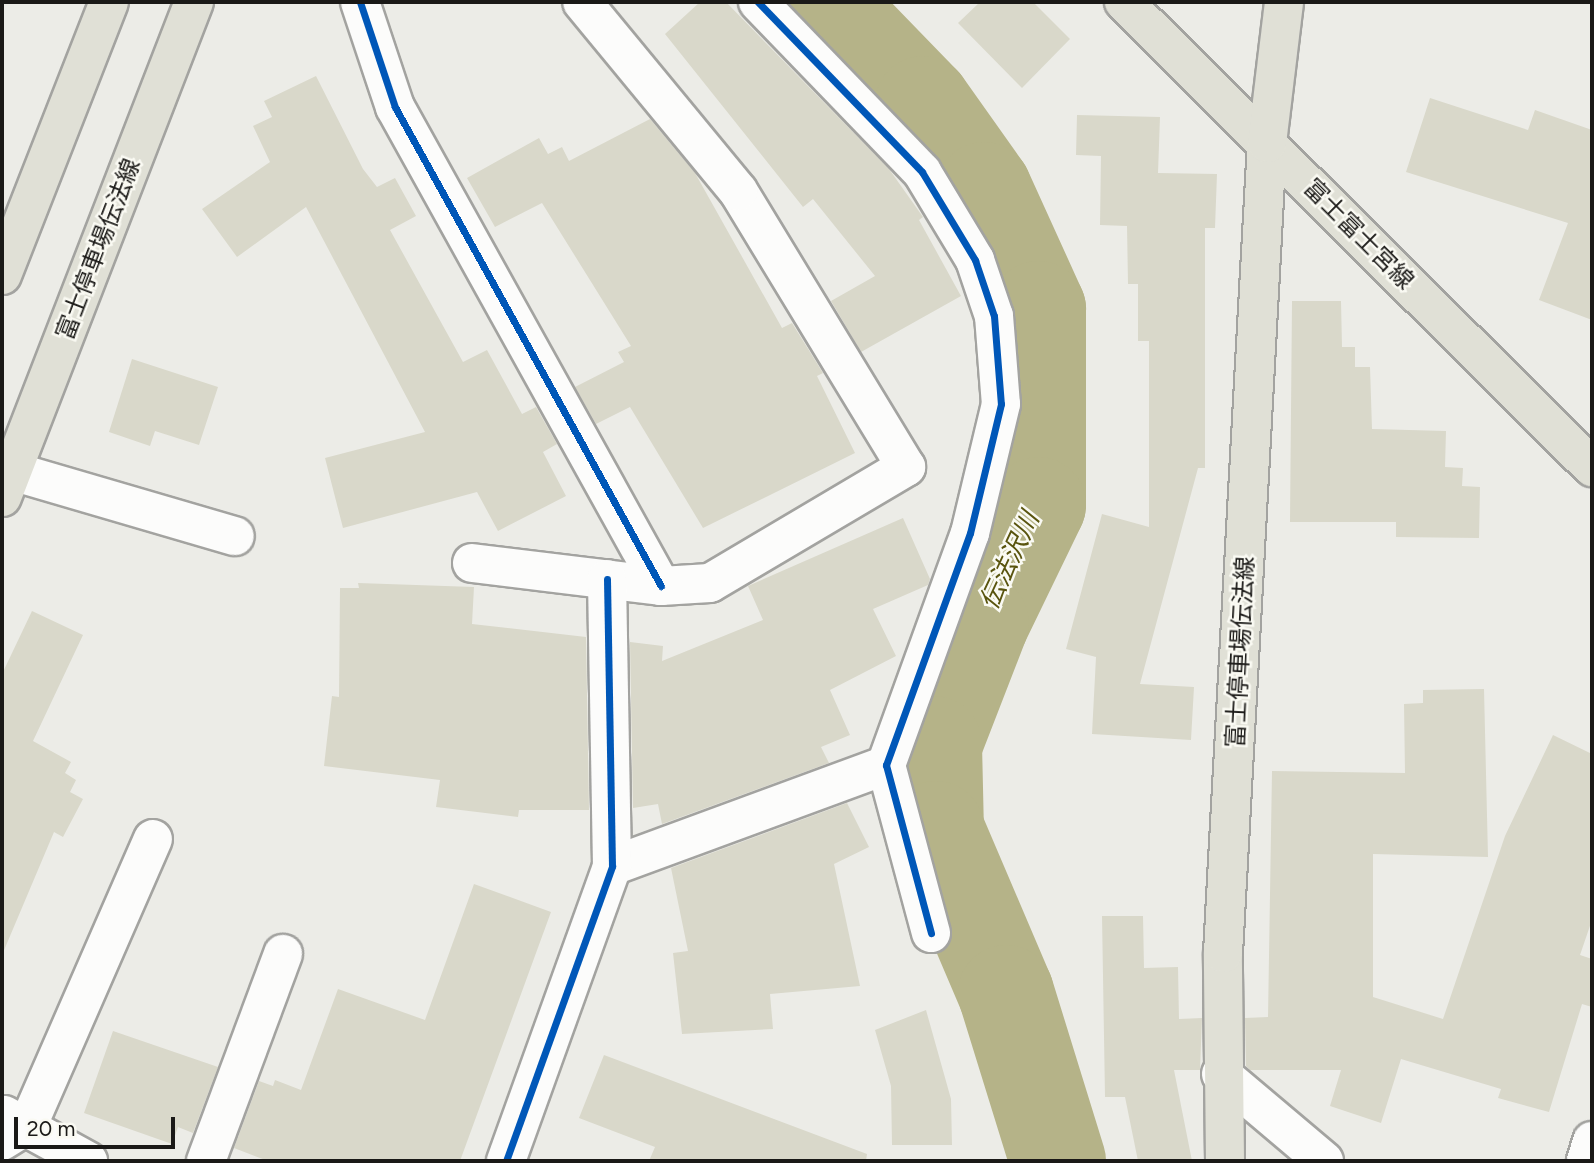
<!DOCTYPE html>
<meta charset="utf-8">
<style>
body{margin:0}
#map{position:relative;width:1594px;height:1163px;overflow:hidden;background:#ecece7;font-family:Figtree,"Noto Sans JP",sans-serif}
div>[style]{position:absolute}
.river>*{height:96px;margin:-48px;padding:0 48px;transform-origin:48px;border-radius:48px;background:#b5b388}
.building>*{inset:0;background:#d9d8ca}
.roads{filter:drop-shadow(2px 0 #a3a3a0) drop-shadow(-2px 0 #a3a3a0) drop-shadow(0 2px #a3a3a0) drop-shadow(0 -2px #a3a3a0)}
.minor>*{height:38px;margin:-19px;padding:0 19px;transform-origin:19px;border-radius:19px;background:#fcfcfb}
.major>*{height:38px;margin:-19px;padding:0 19px;transform-origin:19px;border-radius:19px;background:#e0e0d6}
.cycleway>*{height:7px;margin:-3.5px;padding:0 3.5px;transform-origin:3.5px;border-radius:3.5px;background:#0057b8}
span{translate:-50% -50%;white-space:nowrap;text-align:center;line-height:1.15;-webkit-text-stroke:5px #fafaf3;paint-order:stroke}
.street-label{font-size:24px;color:#1a1917}
.water-label{font-size:26px;color:#59540e;font-style:italic}
.frame{position:absolute;inset:0;border:4px solid #1a1917;pointer-events:none}
.scale{position:absolute;left:14px;top:1117px;width:161px;height:32px;box-sizing:border-box;border:4px solid #1a1917;border-top:0;padding-left:9px;font-size:21px;line-height:24px;white-space:nowrap;color:#1a1917;-webkit-text-stroke:5px #fafaf3;paint-order:stroke}
</style>
<div id="map">
<div class="river">
<i style="left:824px;top:2px;width:142px;rotate:45.9deg"></i>
<i style="left:923px;top:104px;width:105px;rotate:54.7deg"></i>
<i style="left:984px;top:190px;width:131px;rotate:65.6deg"></i>
<i style="left:1038px;top:309px;width:196px;rotate:90deg"></i>
<i style="left:1038px;top:505px;width:131px;rotate:115.8deg"></i>
<i style="left:981px;top:623px;width:130px;rotate:111.2deg"></i>
<i style="left:934px;top:744px;width:85px;rotate:88.7deg"></i>
<i style="left:936px;top:829px;width:178px;rotate:66.9deg"></i>
<i style="left:1006px;top:993px;width:176px;rotate:72.8deg"></i>
</div>
<div class="building">
<i style="clip-path:polygon(700px 2px,726px 2px,889px 169px,923px 217px,919px 220px,961px 296px,861px 352px,831px 301px,875px 276px,813px 199px,803px 207px,665px 34px)"></i>
<i style="clip-path:polygon(980px 2px,1033px 2px,1070px 39px,1022px 88px,958px 23px)"></i>
<i style="clip-path:polygon(316px 76px,363px 169px,377px 187px,395px 178px,416px 216px,390px 230px,463px 362px,487px 350px,522px 414px,536px 407px,557px 444px,543px 452px,566px 496px,498px 531px,477px 492px,343px 528px,325px 458px,425px 432px,306px 207px,237px 257px,202px 209px,270px 162px,253px 126px,272px 117px,264px 101px)"></i>
<i style="clip-path:polygon(1430px 98px,1528px 130px,1535px 110px,1592px 130px,1592px 320px,1539px 300px,1568px 223px,1406px 172px)"></i>
<i style="clip-path:polygon(1077px 115px,1160px 117px,1158px 173px,1217px 174px,1215px 228px,1205px 228px,1205px 468px,1198px 468px,1140px 684px,1194px 687px,1191px 740px,1092px 734px,1096px 657px,1066px 649px,1102px 514px,1149px 527px,1149px 341px,1138px 341px,1138px 284px,1128px 284px,1127px 226px,1100px 225px,1101px 156px,1076px 155px)"></i>
<i style="clip-path:polygon(650px 119px,695px 173px,782px 328px,792px 323px,823px 373px,817px 376px,855px 453px,703px 528px,630px 407px,596px 424px,575px 387px,624px 362px,618px 352px,631px 346px,542px 203px,495px 227px,467px 178px,539px 138px,548px 154px,562px 147px,569px 161px)"></i>
<i style="clip-path:polygon(1292px 301px,1341px 301px,1342px 347px,1355px 347px,1355px 367px,1370px 367px,1372px 429px,1446px 431px,1445px 467px,1463px 468px,1462px 486px,1480px 487px,1479px 538px,1396px 537px,1396px 522px,1290px 522px)"></i>
<i style="clip-path:polygon(132px 359px,218px 387px,199px 445px,155px 431px,150px 446px,109px 432px)"></i>
<i style="clip-path:polygon(903px 518px,930px 579px,928px 585px,873px 609px,896px 656px,830px 690px,850px 735px,821px 747px,829px 763px,662px 824px,658px 804px,633px 808px,630px 642px,663px 646px,662px 661px,763px 620px,748px 586px)"></i>
<i style="clip-path:polygon(358px 583px,474px 587px,472px 624px,586px 637px,589px 810px,519px 810px,518px 817px,436px 807px,440px 780px,324px 766px,332px 696px,339px 697px,340px 588px,359px 588px)"></i>
<i style="clip-path:polygon(32px 611px,83px 635px,33px 741px,71px 762px,65px 773px,76px 780px,70px 792px,83px 799px,63px 837px,54px 832px,2px 955px,2px 674px)"></i>
<i style="clip-path:polygon(1484px 689px,1488px 857px,1373px 854px,1373px 997px,1443px 1019px,1505px 836px,1553px 735px,1592px 754px,1592px 920px,1580px 955px,1592px 959px,1592px 1007px,1582px 1004px,1549px 1112px,1498px 1098px,1501px 1089px,1401px 1059px,1381px 1123px,1330px 1106px,1341px 1070px,1250px 1070px,1246px 1066px,1245px 1018px,1268px 1017px,1272px 771px,1405px 773px,1404px 704px,1423px 703px,1423px 690px)"></i>
<i style="clip-path:polygon(847px 803px,869px 847px,834px 864px,860px 986px,770px 994px,773px 1029px,682px 1034px,673px 953px,688px 951px,671px 868px)"></i>
<i style="clip-path:polygon(474px 884px,551px 912px,460px 1161px,268px 1161px,234px 1148px,259px 1081px,273px 1086px,275px 1080px,301px 1090px,338px 989px,425px 1020px)"></i>
<i style="clip-path:polygon(1102px 916px,1143px 916px,1144px 968px,1178px 967px,1179px 1019px,1202px 1018px,1200px 1070px,1174px 1070px,1192px 1161px,1138px 1161px,1125px 1097px,1105px 1097px)"></i>
<i style="clip-path:polygon(926px 1010px,951px 1099px,952px 1145px,892px 1145px,891px 1086px,875px 1030px)"></i>
<i style="clip-path:polygon(113px 1031px,218px 1067px,193px 1133px,178px 1127px,172px 1144px,84px 1113px)"></i>
<i style="clip-path:polygon(604px 1055px,867px 1154px,866px 1161px,649px 1161px,655px 1147px,579px 1118px)"></i>
</div>
<div class="roads">
<div class="minor">
<i style="left:360px;top:2px;width:111px;rotate:71.6deg"></i>
<i style="left:395px;top:107px;width:548px;rotate:60.96deg"></i>
<i style="left:758px;top:2px;width:236px;rotate:46deg"></i>
<i style="left:922px;top:172px;width:103px;rotate:58.9deg"></i>
<i style="left:975px;top:260px;width:59px;rotate:71.3deg"></i>
<i style="left:994px;top:316px;width:88px;rotate:85.5deg"></i>
<i style="left:1001px;top:404px;width:133px;rotate:103.5deg"></i>
<i style="left:970px;top:533px;width:247px;rotate:109.9deg"></i>
<i style="left:886px;top:765px;width:174px;rotate:75deg"></i>
<i style="left:12px;top:471px;width:232px;rotate:16.3deg"></i>
<i style="left:472px;top:563px;width:190px;rotate:6.9deg"></i>
<i style="left:661px;top:586px;width:49px;rotate:-3.5deg"></i>
<i style="left:710px;top:583px;width:228px;rotate:-30.6deg"></i>
<i style="left:906px;top:467px;width:323px;rotate:-121.3deg"></i>
<i style="left:738px;top:191px;width:245px;rotate:-129.5deg"></i>
<i style="left:612px;top:866px;width:292px;rotate:-20.2deg"></i>
<i style="left:1221px;top:1074px;width:135px;rotate:40.2deg"></i>
<i style="left:4px;top:1115px;width:96px;rotate:28.7deg"></i>
<i style="left:2px;top:1141px;width:31px;rotate:-32deg"></i>
<i style="left:28px;top:1125px;width:312px;rotate:-66.4deg"></i>
<i style="left:206px;top:1161px;width:221px;rotate:-69.6deg"></i>
<i style="left:506px;top:1161px;width:313px;rotate:-70.2deg"></i>
<i style="left:612px;top:866px;width:287px;rotate:-91deg"></i>
<i style="left:1586px;top:1161px;width:21px;rotate:-73deg"></i>
</div>
<div class="major">
<i style="left:1124px;top:2px;width:660px;rotate:44.82deg"></i>
<i style="left:2px;top:275px;width:293px;rotate:-68.6deg"></i>
<i style="left:2px;top:497px;width:531px;rotate:-68.8deg"></i>
<i style="left:1225px;top:1161px;width:208px;rotate:-90.6deg"></i>
<i style="left:1223px;top:953px;width:811px;rotate:-86.89deg"></i>
<i style="left:1267px;top:143px;width:142px;rotate:-83.1deg"></i>
</div>
</div>
<div class="cycleway">
<i style="left:360px;top:2px;width:111px;rotate:71.6deg"></i>
<i style="left:395px;top:107px;width:548px;rotate:60.96deg"></i>
<i style="left:758px;top:2px;width:236px;rotate:46deg"></i>
<i style="left:922px;top:172px;width:103px;rotate:58.9deg"></i>
<i style="left:975px;top:260px;width:59px;rotate:71.3deg"></i>
<i style="left:994px;top:316px;width:88px;rotate:85.5deg"></i>
<i style="left:1001px;top:404px;width:133px;rotate:103.5deg"></i>
<i style="left:970px;top:533px;width:247px;rotate:109.9deg"></i>
<i style="left:886px;top:765px;width:174px;rotate:75deg"></i>
<i style="left:506px;top:1161px;width:313px;rotate:-70.2deg"></i>
<i style="left:612px;top:866px;width:287px;rotate:-91deg"></i>
</div>
<div class="street-label">
<span style="left:1359px;top:234px;rotate:45deg">富士富士宮線</span>
<span style="left:98px;top:249px;rotate:-69deg">富士停車場伝法線</span>
<span style="left:1240px;top:652px;rotate:-87deg">富士停車場伝法線</span>
</div>
<div class="water-label">
<span style="left:1010px;top:561px;rotate:-65deg">伝法沢川</span>
</div>
<div class="frame"></div>
<div class="scale">20 m</div>
</div>
